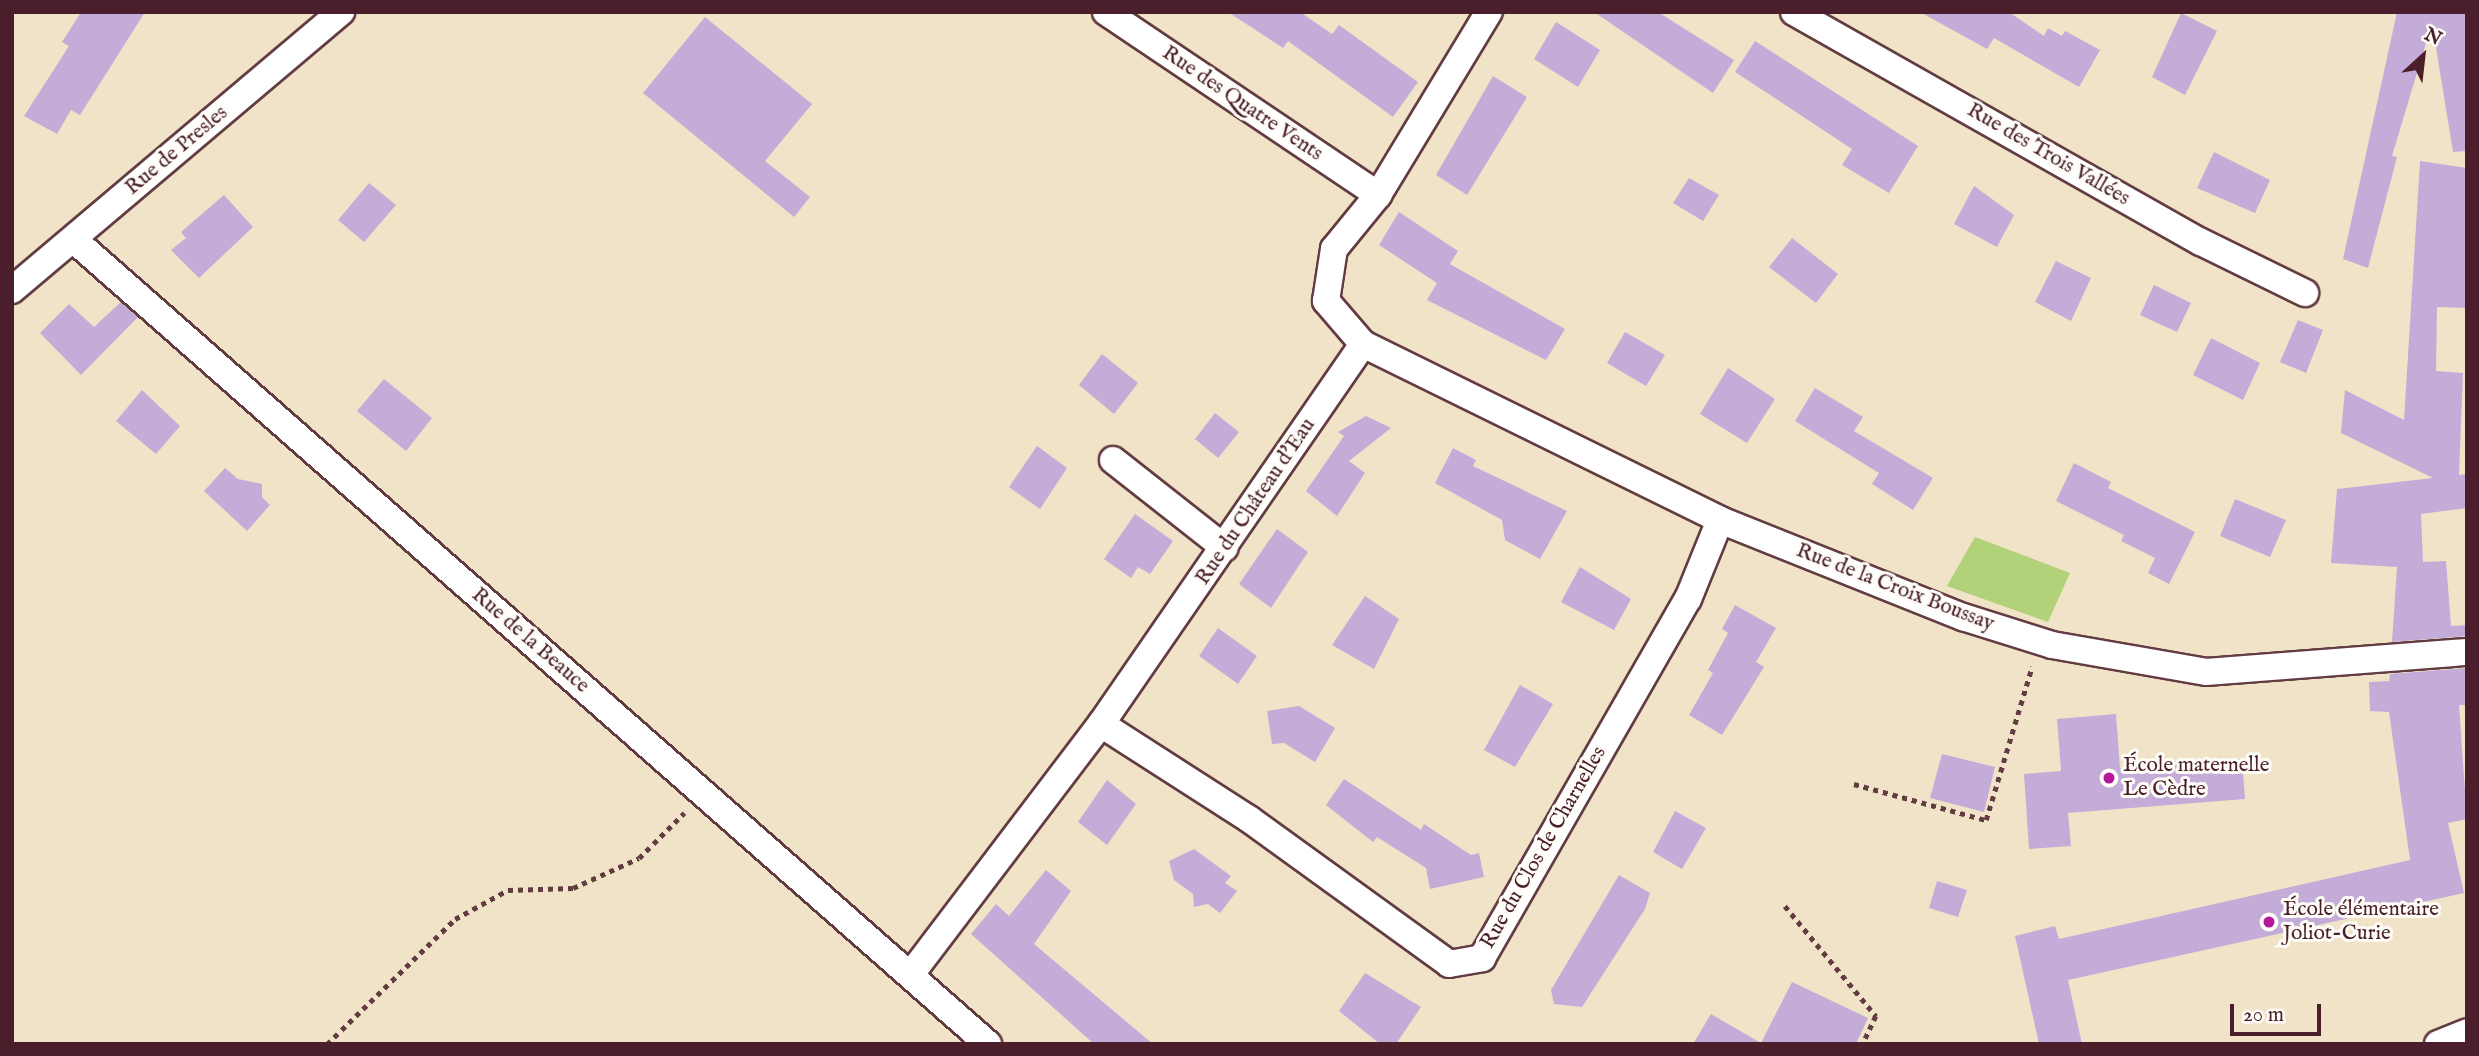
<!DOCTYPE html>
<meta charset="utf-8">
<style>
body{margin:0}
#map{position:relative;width:2479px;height:1056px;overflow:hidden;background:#f1e3c7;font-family:"IM FELL English",serif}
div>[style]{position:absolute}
.green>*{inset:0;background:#b2d279}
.building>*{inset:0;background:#c3acd8}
.path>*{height:4.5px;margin-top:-2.25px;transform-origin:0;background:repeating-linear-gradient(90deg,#633c42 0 5px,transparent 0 10px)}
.roads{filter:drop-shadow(2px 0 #633c42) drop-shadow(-2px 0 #633c42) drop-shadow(0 2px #633c42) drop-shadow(0 -2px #633c42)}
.street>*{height:26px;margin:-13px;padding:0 13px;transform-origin:13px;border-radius:13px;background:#fff}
.dots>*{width:19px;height:19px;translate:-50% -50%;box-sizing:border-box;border:4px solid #fdfcf7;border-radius:50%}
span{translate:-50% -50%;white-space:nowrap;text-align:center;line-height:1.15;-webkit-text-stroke:6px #fdfcf7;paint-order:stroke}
.street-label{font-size:21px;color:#4a1f2b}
.poi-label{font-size:21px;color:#4a1f2b}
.left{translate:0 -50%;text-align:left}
.frame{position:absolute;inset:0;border:14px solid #4a1f2b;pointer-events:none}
.north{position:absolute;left:2388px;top:21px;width:70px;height:70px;-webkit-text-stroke:5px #fdfcf7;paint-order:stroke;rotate:27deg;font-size:19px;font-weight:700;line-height:28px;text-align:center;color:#4a1f2b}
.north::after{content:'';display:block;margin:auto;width:24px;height:32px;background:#4a1f2b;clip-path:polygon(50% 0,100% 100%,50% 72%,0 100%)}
.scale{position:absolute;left:2230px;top:1004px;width:91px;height:32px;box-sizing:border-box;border:4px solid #4a1f2b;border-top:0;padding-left:9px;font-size:21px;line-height:24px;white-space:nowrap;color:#4a1f2b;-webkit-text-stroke:5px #fdfcf7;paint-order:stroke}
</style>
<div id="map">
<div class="green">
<i style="clip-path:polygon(1975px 537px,2070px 573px,2048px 622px,1947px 586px)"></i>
</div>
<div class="building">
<i style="clip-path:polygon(81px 12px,145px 12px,80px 115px,71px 110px,57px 134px,24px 116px,69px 46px,62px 42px)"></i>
<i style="clip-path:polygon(1228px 12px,1300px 12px,1332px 34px,1339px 25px,1418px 82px,1393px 117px,1288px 41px,1283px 48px)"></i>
<i style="clip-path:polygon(1594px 12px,1658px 12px,1734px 60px,1713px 93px)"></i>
<i style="clip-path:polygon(1920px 12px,2009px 12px,2044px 36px,2048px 28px,2062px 36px,2065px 31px,2100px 50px,2079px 87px,1994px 38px,1987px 49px)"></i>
<i style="clip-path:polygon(2397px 12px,2467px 12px,2467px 151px,2453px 152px,2432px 23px,2392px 156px,2397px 157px,2368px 268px,2343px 259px)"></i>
<i style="clip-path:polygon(2181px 13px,2217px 31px,2185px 95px,2152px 77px)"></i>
<i style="clip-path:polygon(705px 17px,812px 104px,765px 161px,810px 197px,794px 217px,643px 93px)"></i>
<i style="clip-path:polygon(1556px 22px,1600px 50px,1578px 87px,1534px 59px)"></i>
<i style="clip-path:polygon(1755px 41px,1918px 146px,1889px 193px,1842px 165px,1852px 149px,1735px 72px)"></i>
<i style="clip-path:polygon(1493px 76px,1527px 97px,1467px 195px,1436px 175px)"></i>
<i style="clip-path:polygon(2214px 152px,2270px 180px,2255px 213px,2197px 188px)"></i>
<i style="clip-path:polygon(2420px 161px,2467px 168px,2467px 308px,2437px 307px,2436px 371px,2463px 373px,2459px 475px,2467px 474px,2467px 508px,2421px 514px,2423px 562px,2446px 561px,2451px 626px,2467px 625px,2467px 636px,2392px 642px,2397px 567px,2331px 563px,2337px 489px,2433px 478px,2341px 433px,2345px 390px,2404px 420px)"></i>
<i style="clip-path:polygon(1689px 178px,1719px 195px,1703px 221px,1673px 203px)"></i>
<i style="clip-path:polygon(369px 183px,396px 205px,364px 242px,338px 220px)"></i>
<i style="clip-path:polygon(1974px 186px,2014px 215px,1997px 247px,1954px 224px)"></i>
<i style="clip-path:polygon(224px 195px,253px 227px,199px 278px,171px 250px,186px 238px,181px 232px)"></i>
<i style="clip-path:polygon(1399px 212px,1458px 251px,1450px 264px,1565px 329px,1546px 360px,1427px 300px,1437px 283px,1379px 245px)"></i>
<i style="clip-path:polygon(1792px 238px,1838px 274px,1816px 303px,1769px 267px)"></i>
<i style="clip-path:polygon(2056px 261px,2091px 278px,2071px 321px,2035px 302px)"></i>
<i style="clip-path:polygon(2154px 285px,2191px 303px,2177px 332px,2140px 315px)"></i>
<i style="clip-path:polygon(121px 302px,138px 317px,81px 375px,40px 333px,69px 304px,94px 327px)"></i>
<i style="clip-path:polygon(2298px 320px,2323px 330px,2306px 373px,2280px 362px)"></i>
<i style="clip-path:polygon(1625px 332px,1665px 355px,1646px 386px,1607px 363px)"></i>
<i style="clip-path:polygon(2211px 338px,2260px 363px,2243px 400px,2193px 375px)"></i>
<i style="clip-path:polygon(1102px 354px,1138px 383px,1114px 414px,1079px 385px)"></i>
<i style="clip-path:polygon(1728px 368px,1775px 399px,1747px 443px,1700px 414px)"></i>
<i style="clip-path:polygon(384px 379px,432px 418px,406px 451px,357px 411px)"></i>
<i style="clip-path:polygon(1815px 388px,1863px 417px,1854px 431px,1933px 478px,1913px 510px,1872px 484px,1879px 473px,1795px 421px)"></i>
<i style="clip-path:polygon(142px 390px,180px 426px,156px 454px,116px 421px)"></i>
<i style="clip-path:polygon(1215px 413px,1239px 432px,1218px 458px,1195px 439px)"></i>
<i style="clip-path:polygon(1366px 416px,1391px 428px,1349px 461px,1365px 473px,1337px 516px,1306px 491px,1344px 436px,1338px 432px)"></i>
<i style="clip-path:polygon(1037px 446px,1067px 468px,1040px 509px,1009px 487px)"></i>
<i style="clip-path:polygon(1453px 448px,1476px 460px,1473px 466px,1567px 511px,1540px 559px,1505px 540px,1502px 520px,1435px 483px)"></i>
<i style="clip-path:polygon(2074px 463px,2111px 482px,2108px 488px,2195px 532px,2169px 584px,2148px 573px,2155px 558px,2121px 541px,2124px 535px,2056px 501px)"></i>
<i style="clip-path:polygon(225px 468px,238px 479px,262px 484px,262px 497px,270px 505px,247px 531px,204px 491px)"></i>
<i style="clip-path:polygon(2235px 499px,2286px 520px,2270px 557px,2220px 536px)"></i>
<i style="clip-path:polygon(1135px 514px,1173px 541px,1150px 574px,1138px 567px,1131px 578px,1104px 559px)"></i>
<i style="clip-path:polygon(1277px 529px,1308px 552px,1271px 608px,1239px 584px)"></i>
<i style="clip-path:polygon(1580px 567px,1631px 599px,1614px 630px,1561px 602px)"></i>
<i style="clip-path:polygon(1365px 596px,1399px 619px,1374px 669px,1332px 645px)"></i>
<i style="clip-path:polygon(1735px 605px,1776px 628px,1756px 662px,1764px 667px,1722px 735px,1689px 715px,1713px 673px,1708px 670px,1728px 633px,1722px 629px)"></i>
<i style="clip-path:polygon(1218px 628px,1257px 656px,1238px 684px,1199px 656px)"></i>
<i style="clip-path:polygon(2467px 668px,2467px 705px,2459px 705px,2467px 819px,2448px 823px,2464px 893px,2068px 980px,2082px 1044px,2039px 1044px,2015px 936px,2055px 926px,2059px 939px,2410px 860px,2389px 712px,2370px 711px,2369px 682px,2389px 681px,2390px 674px)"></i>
<i style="clip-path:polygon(1520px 685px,1553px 704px,1515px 767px,1484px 750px)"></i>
<i style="clip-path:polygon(1299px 706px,1335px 728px,1315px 762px,1284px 743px,1272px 744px,1267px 711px)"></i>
<i style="clip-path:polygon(2116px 714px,2120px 768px,2242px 759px,2245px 799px,2068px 813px,2071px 846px,2029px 849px,2024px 774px,2061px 771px,2057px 719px)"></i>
<i style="clip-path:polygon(1942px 754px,1995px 767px,1984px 812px,1930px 798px)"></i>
<i style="clip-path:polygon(1344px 779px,1421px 830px,1424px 824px,1471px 855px,1479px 853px,1484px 877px,1430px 889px,1426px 868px,1377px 837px,1373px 842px,1326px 805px)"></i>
<i style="clip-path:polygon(1107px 780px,1136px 804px,1107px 845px,1078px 822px)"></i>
<i style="clip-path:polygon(1675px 811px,1706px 828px,1682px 869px,1653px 852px)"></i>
<i style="clip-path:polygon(1194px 849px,1231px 876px,1225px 883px,1237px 891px,1220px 913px,1208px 904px,1194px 907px,1193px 894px,1174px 880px,1169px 861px)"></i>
<i style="clip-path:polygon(1046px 870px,1071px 891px,1034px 944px,1153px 1044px,1094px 1044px,971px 934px,996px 904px,1009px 916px)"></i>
<i style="clip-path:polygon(1619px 875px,1650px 893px,1645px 909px,1582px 1007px,1554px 1004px,1551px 990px)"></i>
<i style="clip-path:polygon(1937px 881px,1967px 890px,1958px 917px,1929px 908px)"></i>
<i style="clip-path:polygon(1365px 973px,1421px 1007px,1396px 1044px,1380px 1044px,1339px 1011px)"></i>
<i style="clip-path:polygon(1792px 982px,1868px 1018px,1856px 1044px,1693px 1044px,1711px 1014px,1761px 1043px)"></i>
</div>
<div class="path">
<i style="left:1854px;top:784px;width:137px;rotate:15.3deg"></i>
<i style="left:1986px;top:820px;width:160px;rotate:-73.3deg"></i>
<i style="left:1785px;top:906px;width:143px;rotate:50.4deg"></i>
<i style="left:1876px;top:1016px;width:31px;rotate:115deg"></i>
<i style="left:327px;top:1044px;width:179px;rotate:-44.3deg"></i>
<i style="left:455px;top:919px;width:60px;rotate:-28.7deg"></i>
<i style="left:508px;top:890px;width:65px;rotate:-1.8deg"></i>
<i style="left:573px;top:888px;width:72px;rotate:-24.4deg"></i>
<i style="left:639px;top:858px;width:64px;rotate:-45deg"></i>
</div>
<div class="roads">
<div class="street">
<i style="left:1106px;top:12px;width:328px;rotate:33.9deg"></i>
<i style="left:1794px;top:12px;width:467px;rotate:29.5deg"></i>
<i style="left:2201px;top:242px;width:116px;rotate:26.1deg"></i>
<i style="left:73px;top:239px;width:1219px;rotate:41.34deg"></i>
<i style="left:12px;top:290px;width:431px;rotate:-40.2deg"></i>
<i style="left:1363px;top:344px;width:398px;rotate:26.2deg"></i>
<i style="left:1720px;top:520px;width:262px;rotate:21.8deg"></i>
<i style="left:1963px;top:617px;width:93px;rotate:17.5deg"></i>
<i style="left:2052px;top:645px;width:156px;rotate:9.9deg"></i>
<i style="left:2206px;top:672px;width:262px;rotate:-4.4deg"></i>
<i style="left:1113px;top:460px;width:142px;rotate:38.2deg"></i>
<i style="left:1101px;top:724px;width:176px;rotate:32.7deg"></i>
<i style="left:1249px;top:819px;width:247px;rotate:35.9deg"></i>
<i style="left:1449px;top:964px;width:34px;rotate:-10deg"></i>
<i style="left:1482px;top:958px;width:414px;rotate:-60.2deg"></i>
<i style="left:1688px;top:599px;width:85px;rotate:-67.9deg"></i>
<i style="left:911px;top:974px;width:314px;rotate:-52.8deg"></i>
<i style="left:1101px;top:724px;width:462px;rotate:-55.4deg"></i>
<i style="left:1363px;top:344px;width:57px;rotate:-130.7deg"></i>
<i style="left:1326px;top:301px;width:53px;rotate:-81.3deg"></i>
<i style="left:1334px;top:249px;width:70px;rotate:-50.8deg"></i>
<i style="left:1378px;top:195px;width:214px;rotate:-58.8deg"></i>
<i style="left:2438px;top:1044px;width:31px;rotate:-22deg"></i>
</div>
</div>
<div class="dots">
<i style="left:2109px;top:778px;background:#b5179e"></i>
<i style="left:2269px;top:922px;background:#b5179e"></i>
</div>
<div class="street-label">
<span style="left:1242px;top:104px;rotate:34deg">Rue des Quatre Vents</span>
<span style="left:177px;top:151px;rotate:-40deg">Rue de Presles</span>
<span style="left:2048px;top:155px;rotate:30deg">Rue des Trois Vallées</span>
<span style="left:1256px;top:502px;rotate:-56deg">Rue du Château d'Eau</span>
<span style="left:1895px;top:588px;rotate:21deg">Rue de la Croix Boussay</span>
<span style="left:530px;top:641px;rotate:41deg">Rue de la Beauce</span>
<span style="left:1544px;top:848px;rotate:-60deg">Rue du Clos de Charnelles</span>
</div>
<div class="poi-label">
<span class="left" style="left:2123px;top:778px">École maternelle<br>Le Cèdre</span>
<span class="left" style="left:2283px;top:922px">École élémentaire<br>Joliot-Curie</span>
</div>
<div class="frame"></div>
<div class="north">N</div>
<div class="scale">20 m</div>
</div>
